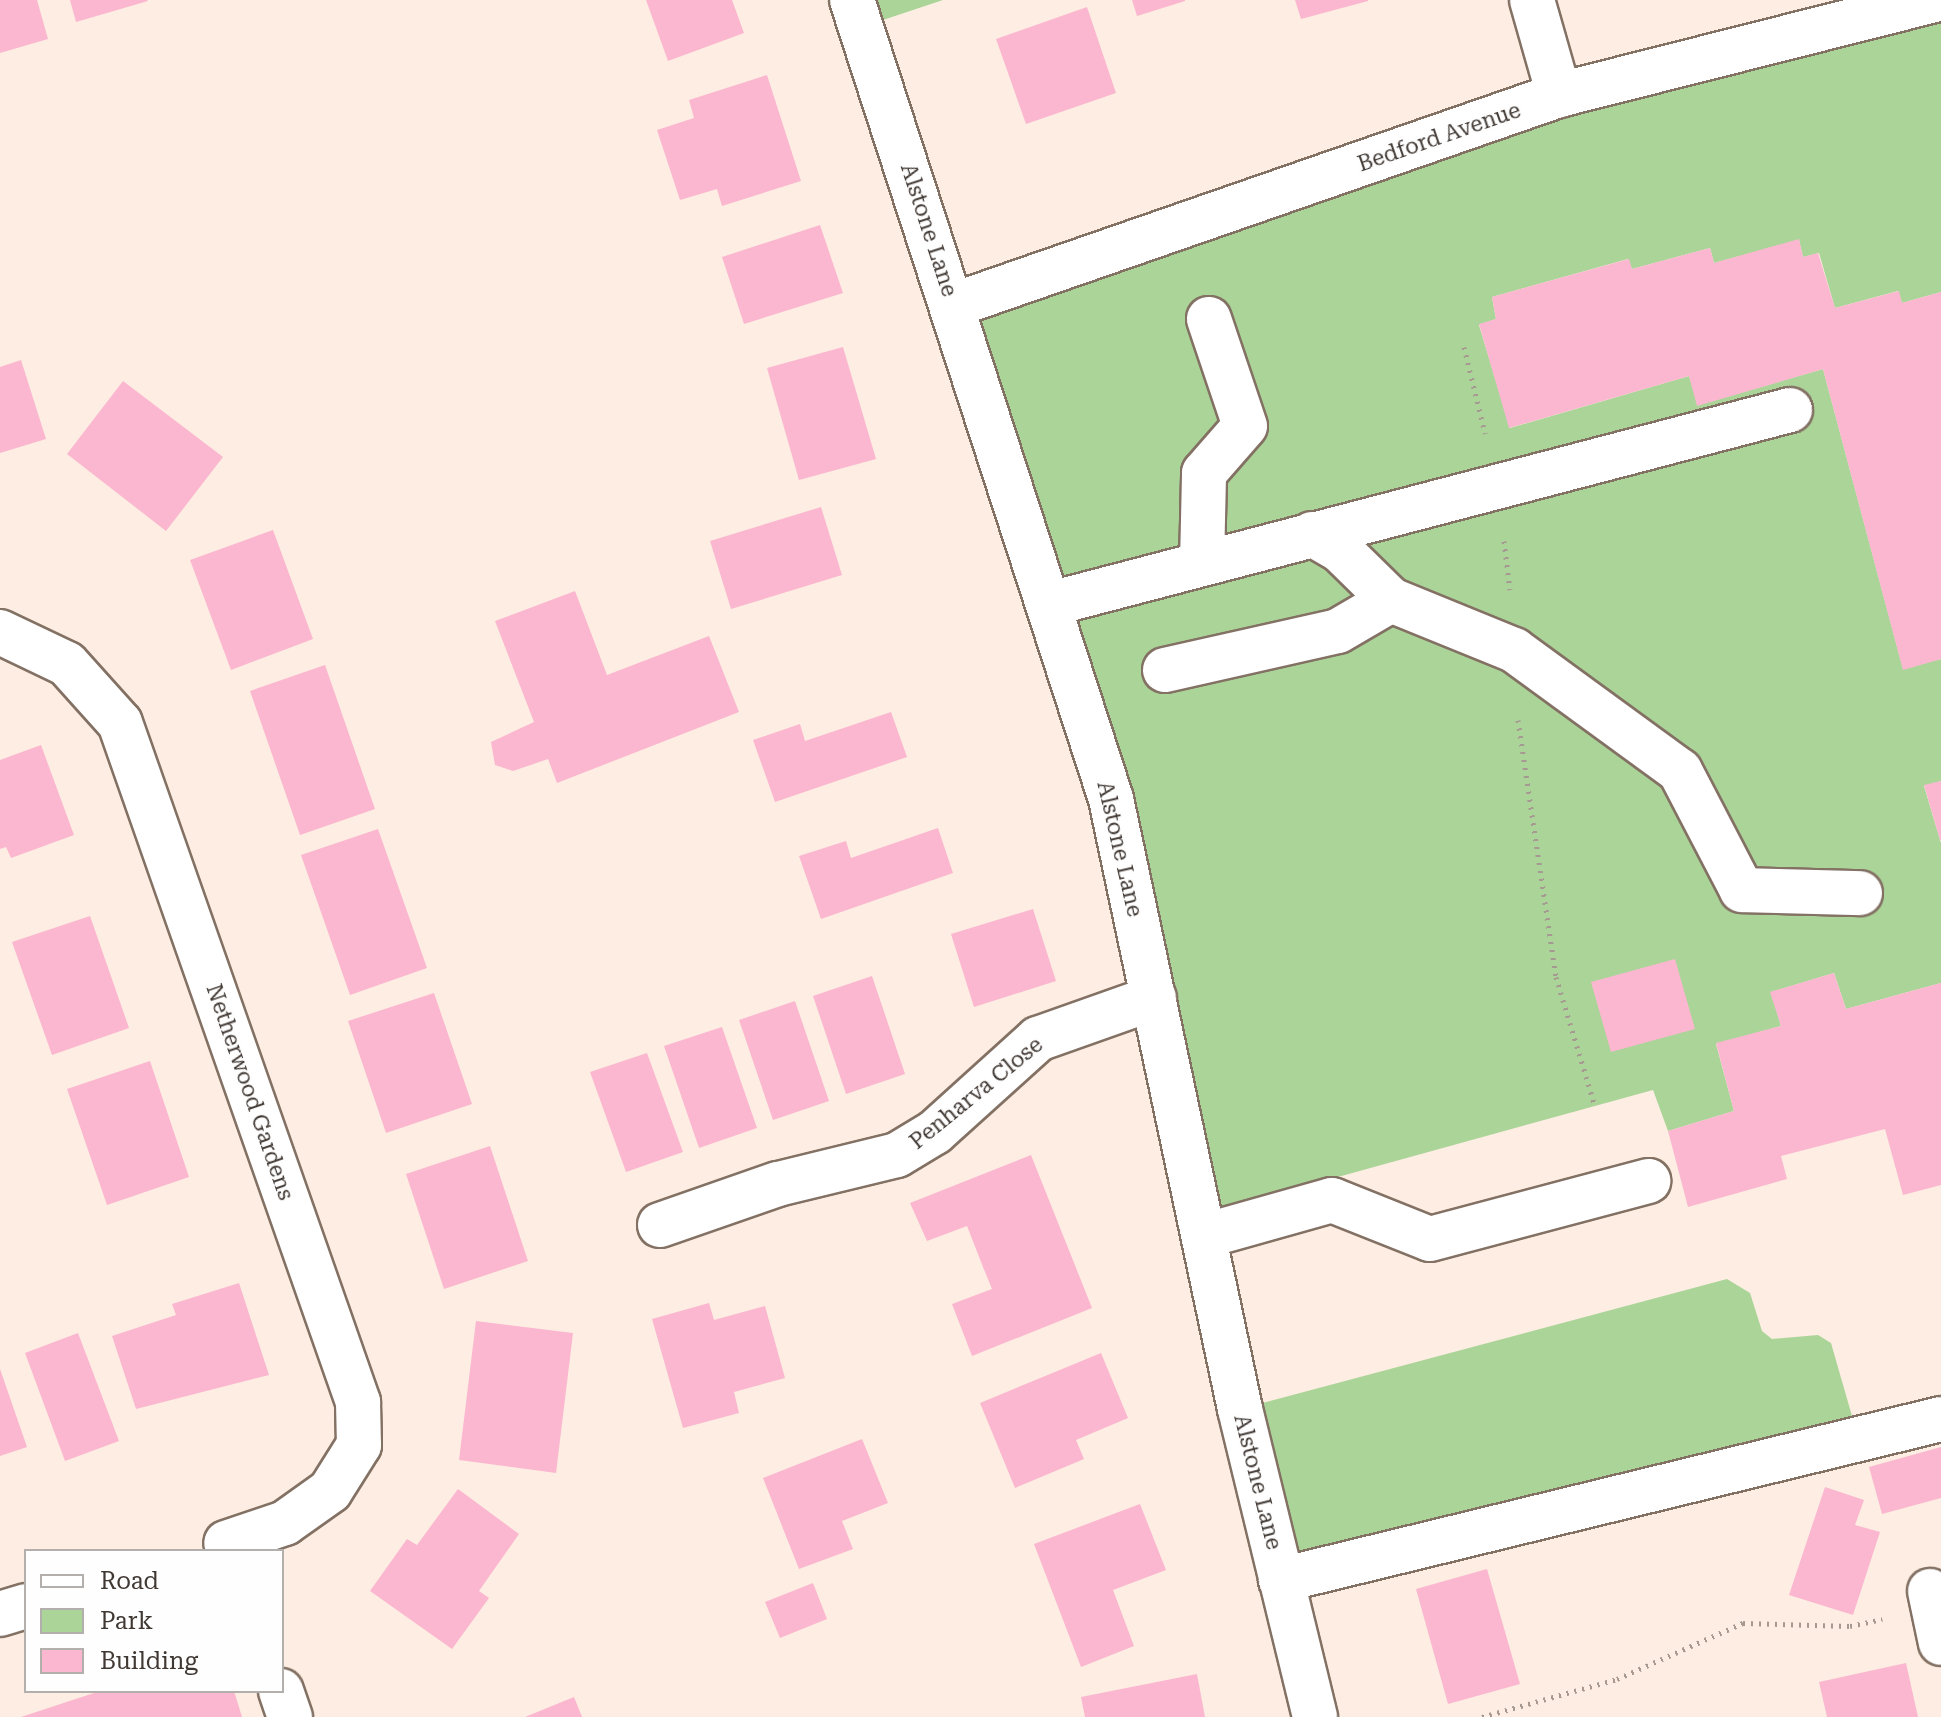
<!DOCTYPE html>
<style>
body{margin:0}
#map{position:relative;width:1941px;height:1717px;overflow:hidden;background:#feede2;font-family:"Roboto Serif",serif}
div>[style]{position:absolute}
.green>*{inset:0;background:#abd499}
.building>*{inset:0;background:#fbb7d0}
.path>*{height:5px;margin-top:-2.5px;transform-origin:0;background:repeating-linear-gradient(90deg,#a69991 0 2px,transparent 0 8px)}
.roads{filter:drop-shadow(2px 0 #837164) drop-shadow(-2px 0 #837164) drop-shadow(0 2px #837164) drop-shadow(0 -2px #837164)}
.minor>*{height:44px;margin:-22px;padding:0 22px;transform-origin:22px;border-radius:22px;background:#fff}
span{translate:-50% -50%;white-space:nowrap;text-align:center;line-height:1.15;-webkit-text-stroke:6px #fefefe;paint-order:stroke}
.street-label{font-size:22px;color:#403833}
.legend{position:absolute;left:24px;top:1549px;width:260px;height:144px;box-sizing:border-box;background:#fefefe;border:2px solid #b2afad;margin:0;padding:10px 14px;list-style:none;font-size:24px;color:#403833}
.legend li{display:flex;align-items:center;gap:16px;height:40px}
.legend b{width:40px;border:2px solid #b2afad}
</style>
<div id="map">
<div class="green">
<i style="clip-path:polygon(852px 0,943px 0,862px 27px)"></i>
<i style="clip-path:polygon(1941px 0,1941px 292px,1902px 303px,1898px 291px,1835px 308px,1819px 253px,1803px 257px,1799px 240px,1714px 263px,1710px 248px,1632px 269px,1628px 259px,1492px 297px,1496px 319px,1479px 325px,1510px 428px,1689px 376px,1698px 405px,1823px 369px,1903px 669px,1941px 659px,1941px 781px,1924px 786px,1941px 843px,1941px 983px,1846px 1009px,1834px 973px,1771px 992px,1781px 1026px,1716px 1044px,1734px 1111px,1668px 1131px,1653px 1090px,1200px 1215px,1111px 799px,954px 305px,1559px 95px)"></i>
<i style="clip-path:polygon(1727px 1279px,1750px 1293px,1762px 1331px,1772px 1339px,1818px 1335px,1831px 1343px,1854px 1423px,1277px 1563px,1240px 1409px)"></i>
</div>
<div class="building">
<i style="clip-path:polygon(0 0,37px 0,48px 39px,0 53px)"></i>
<i style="clip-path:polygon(70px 0,147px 0,148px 1px,76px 22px)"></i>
<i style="clip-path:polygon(646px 0,732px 0,744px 33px,668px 61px)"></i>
<i style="clip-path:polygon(1132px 0,1185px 0,1185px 1px,1137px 16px)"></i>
<i style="clip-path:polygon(1295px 0,1368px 0,1368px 1px,1301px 19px)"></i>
<i style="clip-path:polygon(1087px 7px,1116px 93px,1026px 124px,996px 39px)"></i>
<i style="clip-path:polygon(767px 75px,801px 181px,722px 206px,717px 189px,680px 200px,657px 130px,694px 118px,689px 100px)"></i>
<i style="clip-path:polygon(820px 225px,843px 293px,744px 324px,722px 257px)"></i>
<i style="clip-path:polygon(1799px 239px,1803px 257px,1818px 253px,1835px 308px,1899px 291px,1902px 303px,1941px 292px,1941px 659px,1903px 670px,1823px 369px,1697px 406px,1689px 376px,1509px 428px,1479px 324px,1496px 319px,1492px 297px,1629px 259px,1632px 269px,1710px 248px,1714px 263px)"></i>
<i style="clip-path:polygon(843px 347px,876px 459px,799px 480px,767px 368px)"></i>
<i style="clip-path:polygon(21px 360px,46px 439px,0 453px,0 367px)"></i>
<i style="clip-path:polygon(123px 381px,223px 457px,166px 531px,67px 454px)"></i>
<i style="clip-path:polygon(821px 507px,842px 575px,731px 609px,710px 541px)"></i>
<i style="clip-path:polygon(273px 530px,313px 639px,231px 670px,190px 560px)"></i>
<i style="clip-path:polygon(575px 591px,607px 675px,709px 636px,739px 712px,557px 783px,548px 759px,513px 771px,495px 765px,491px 742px,534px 722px,495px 621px)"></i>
<i style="clip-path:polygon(325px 665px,375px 809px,300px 835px,250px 691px)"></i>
<i style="clip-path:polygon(891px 712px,907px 757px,775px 802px,753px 740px,800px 724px,805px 741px)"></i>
<i style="clip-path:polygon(41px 745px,74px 835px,11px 858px,6px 847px,0 849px,0 760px)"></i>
<i style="clip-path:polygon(1941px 781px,1941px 840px,1940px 840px,1924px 785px)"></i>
<i style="clip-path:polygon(938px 828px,953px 873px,821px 919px,799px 856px,846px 841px,851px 858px)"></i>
<i style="clip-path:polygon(378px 829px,427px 968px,350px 995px,301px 855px)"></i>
<i style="clip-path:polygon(1033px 909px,1056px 981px,974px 1007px,951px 934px)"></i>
<i style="clip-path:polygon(90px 916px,129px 1028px,52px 1055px,12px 942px)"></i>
<i style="clip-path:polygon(1675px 959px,1695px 1029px,1611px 1052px,1591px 982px)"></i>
<i style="clip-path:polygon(1834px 973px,1846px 1009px,1941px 983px,1941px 1185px,1903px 1195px,1885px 1129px,1781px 1156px,1787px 1179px,1688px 1207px,1668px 1131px,1734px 1111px,1716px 1043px,1781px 1026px,1770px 992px)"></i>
<i style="clip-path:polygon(872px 976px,905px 1074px,846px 1094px,813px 996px)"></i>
<i style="clip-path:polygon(434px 993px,472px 1104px,386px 1133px,348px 1021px)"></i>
<i style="clip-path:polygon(795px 1001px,829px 1101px,773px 1120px,739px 1020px)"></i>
<i style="clip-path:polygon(722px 1027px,757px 1128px,699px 1148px,664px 1046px)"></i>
<i style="clip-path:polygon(647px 1053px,683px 1152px,626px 1172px,590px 1072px)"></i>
<i style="clip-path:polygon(150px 1061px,189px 1177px,107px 1205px,67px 1089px)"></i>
<i style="clip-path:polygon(490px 1146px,528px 1261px,444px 1289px,406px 1174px)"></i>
<i style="clip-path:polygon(1031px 1155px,1092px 1308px,972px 1356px,952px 1304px,992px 1289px,983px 1267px,967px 1226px,927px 1241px,910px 1203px)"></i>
<i style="clip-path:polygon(239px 1283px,269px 1375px,136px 1409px,112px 1336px,176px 1315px,172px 1304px)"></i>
<i style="clip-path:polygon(709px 1303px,714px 1320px,765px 1306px,785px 1378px,734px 1392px,739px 1413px,683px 1428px,652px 1319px)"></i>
<i style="clip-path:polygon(476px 1321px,573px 1333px,556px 1473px,459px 1460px)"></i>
<i style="clip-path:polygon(78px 1333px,119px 1441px,65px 1461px,25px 1353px)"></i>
<i style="clip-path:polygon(1101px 1353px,1128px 1418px,1076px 1440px,1084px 1459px,1015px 1488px,980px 1403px)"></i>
<i style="clip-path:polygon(0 1369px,27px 1447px,0 1456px)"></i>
<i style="clip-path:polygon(862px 1439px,888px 1503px,842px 1521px,853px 1549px,799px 1569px,763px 1478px)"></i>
<i style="clip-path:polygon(1941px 1447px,1941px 1498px,1882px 1514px,1869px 1467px)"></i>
<i style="clip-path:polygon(1825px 1487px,1864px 1500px,1855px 1525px,1880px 1532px,1853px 1615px,1789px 1595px)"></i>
<i style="clip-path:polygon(458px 1489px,519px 1534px,479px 1591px,489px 1598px,452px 1649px,370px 1591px,407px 1539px,417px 1545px)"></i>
<i style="clip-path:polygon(1140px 1504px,1166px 1570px,1113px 1590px,1134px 1646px,1081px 1667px,1034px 1544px)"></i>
<i style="clip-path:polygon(1487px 1569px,1520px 1684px,1448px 1704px,1416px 1589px)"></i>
<i style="clip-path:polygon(813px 1583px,827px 1619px,780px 1638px,765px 1602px)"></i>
<i style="clip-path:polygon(1906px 1663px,1918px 1717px,1827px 1717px,1819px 1682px)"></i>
<i style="clip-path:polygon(1197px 1674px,1205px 1717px,1085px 1717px,1081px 1697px)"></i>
<i style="clip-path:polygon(100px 1691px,234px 1691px,242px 1717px,21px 1717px)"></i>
<i style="clip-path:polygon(574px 1697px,582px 1717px,525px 1717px)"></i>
</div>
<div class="path">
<i style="left:1464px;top:347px;width:89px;rotate:76.3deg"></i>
<i style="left:1504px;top:541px;width:49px;rotate:83deg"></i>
<i style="left:1518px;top:720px;width:260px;rotate:81.6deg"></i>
<i style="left:1556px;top:977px;width:135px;rotate:73.2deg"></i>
<i style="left:1482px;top:1717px;width:140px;rotate:-15.7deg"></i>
<i style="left:1617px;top:1679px;width:138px;rotate:-24deg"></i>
<i style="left:1743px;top:1623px;width:107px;rotate:1.6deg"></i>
<i style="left:1850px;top:1626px;width:33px;rotate:-12deg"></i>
</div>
<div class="roads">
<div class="minor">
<i style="left:852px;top:0;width:840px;rotate:72.04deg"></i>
<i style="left:1111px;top:799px;width:623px;rotate:78.06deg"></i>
<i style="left:1240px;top:1409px;width:317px;rotate:76.3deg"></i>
<i style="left:1532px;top:0;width:99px;rotate:74.1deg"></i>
<i style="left:954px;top:305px;width:640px;rotate:-19.14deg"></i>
<i style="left:1559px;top:95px;width:387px;rotate:-14.2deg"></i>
<i style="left:1312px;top:534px;width:32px;rotate:30deg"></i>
<i style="left:1340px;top:550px;width:71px;rotate:44.4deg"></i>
<i style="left:1391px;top:600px;width:133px;rotate:22.1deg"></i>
<i style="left:1514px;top:650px;width:205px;rotate:36.1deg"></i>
<i style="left:1680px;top:771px;width:134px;rotate:62.5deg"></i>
<i style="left:1742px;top:890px;width:118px;rotate:1.5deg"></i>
<i style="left:1202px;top:564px;width:91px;rotate:-88.7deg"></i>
<i style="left:1204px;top:473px;width:62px;rotate:-48.9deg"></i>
<i style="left:1245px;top:426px;width:113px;rotate:-108.6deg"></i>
<i style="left:1050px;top:604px;width:765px;rotate:-14.69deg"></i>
<i style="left:0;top:632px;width:74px;rotate:25.5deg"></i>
<i style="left:67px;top:664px;width:79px;rotate:48.1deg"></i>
<i style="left:120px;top:723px;width:720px;rotate:70.68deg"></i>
<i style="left:358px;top:1402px;width:43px;rotate:88.7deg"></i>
<i style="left:359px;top:1445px;width:54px;rotate:122.2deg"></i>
<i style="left:330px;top:1491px;width:55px;rotate:144.6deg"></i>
<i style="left:285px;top:1523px;width:62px;rotate:161.3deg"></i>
<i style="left:1165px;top:670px;width:177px;rotate:-12.7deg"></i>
<i style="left:1338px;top:631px;width:61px;rotate:-30.3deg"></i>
<i style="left:660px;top:1225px;width:125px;rotate:-19.2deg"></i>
<i style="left:778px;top:1184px;width:122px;rotate:-13.7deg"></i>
<i style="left:897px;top:1155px;width:44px;rotate:-31.2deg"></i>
<i style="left:935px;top:1132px;width:139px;rotate:-42.1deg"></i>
<i style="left:1038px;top:1039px;width:123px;rotate:-19.5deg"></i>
<i style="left:1204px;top:1236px;width:133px;rotate:-15.7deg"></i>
<i style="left:1332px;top:1200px;width:105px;rotate:21.7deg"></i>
<i style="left:1430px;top:1239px;width:226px;rotate:-14.9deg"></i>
<i style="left:1281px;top:1580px;width:679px;rotate:-13.71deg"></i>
<i style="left:1930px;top:1591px;width:53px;rotate:78.1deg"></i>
<i style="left:0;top:1614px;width:27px;rotate:-17deg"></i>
<i style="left:281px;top:1691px;width:28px;rotate:71deg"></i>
</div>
</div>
<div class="street-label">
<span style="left:1439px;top:137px;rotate:-19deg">Bedford Avenue</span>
<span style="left:929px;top:230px;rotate:72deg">Alstone Lane</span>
<span style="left:1120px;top:849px;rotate:77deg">Alstone Lane</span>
<span style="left:250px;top:1092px;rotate:71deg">Netherwood Gardens</span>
<span style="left:976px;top:1093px;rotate:-39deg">Penharva Close</span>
<span style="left:1258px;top:1482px;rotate:76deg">Alstone Lane</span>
</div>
<ul class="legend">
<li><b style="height:10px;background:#fff"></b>Road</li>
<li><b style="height:22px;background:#abd499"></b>Park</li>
<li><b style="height:22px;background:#fbb7d0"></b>Building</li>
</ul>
</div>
